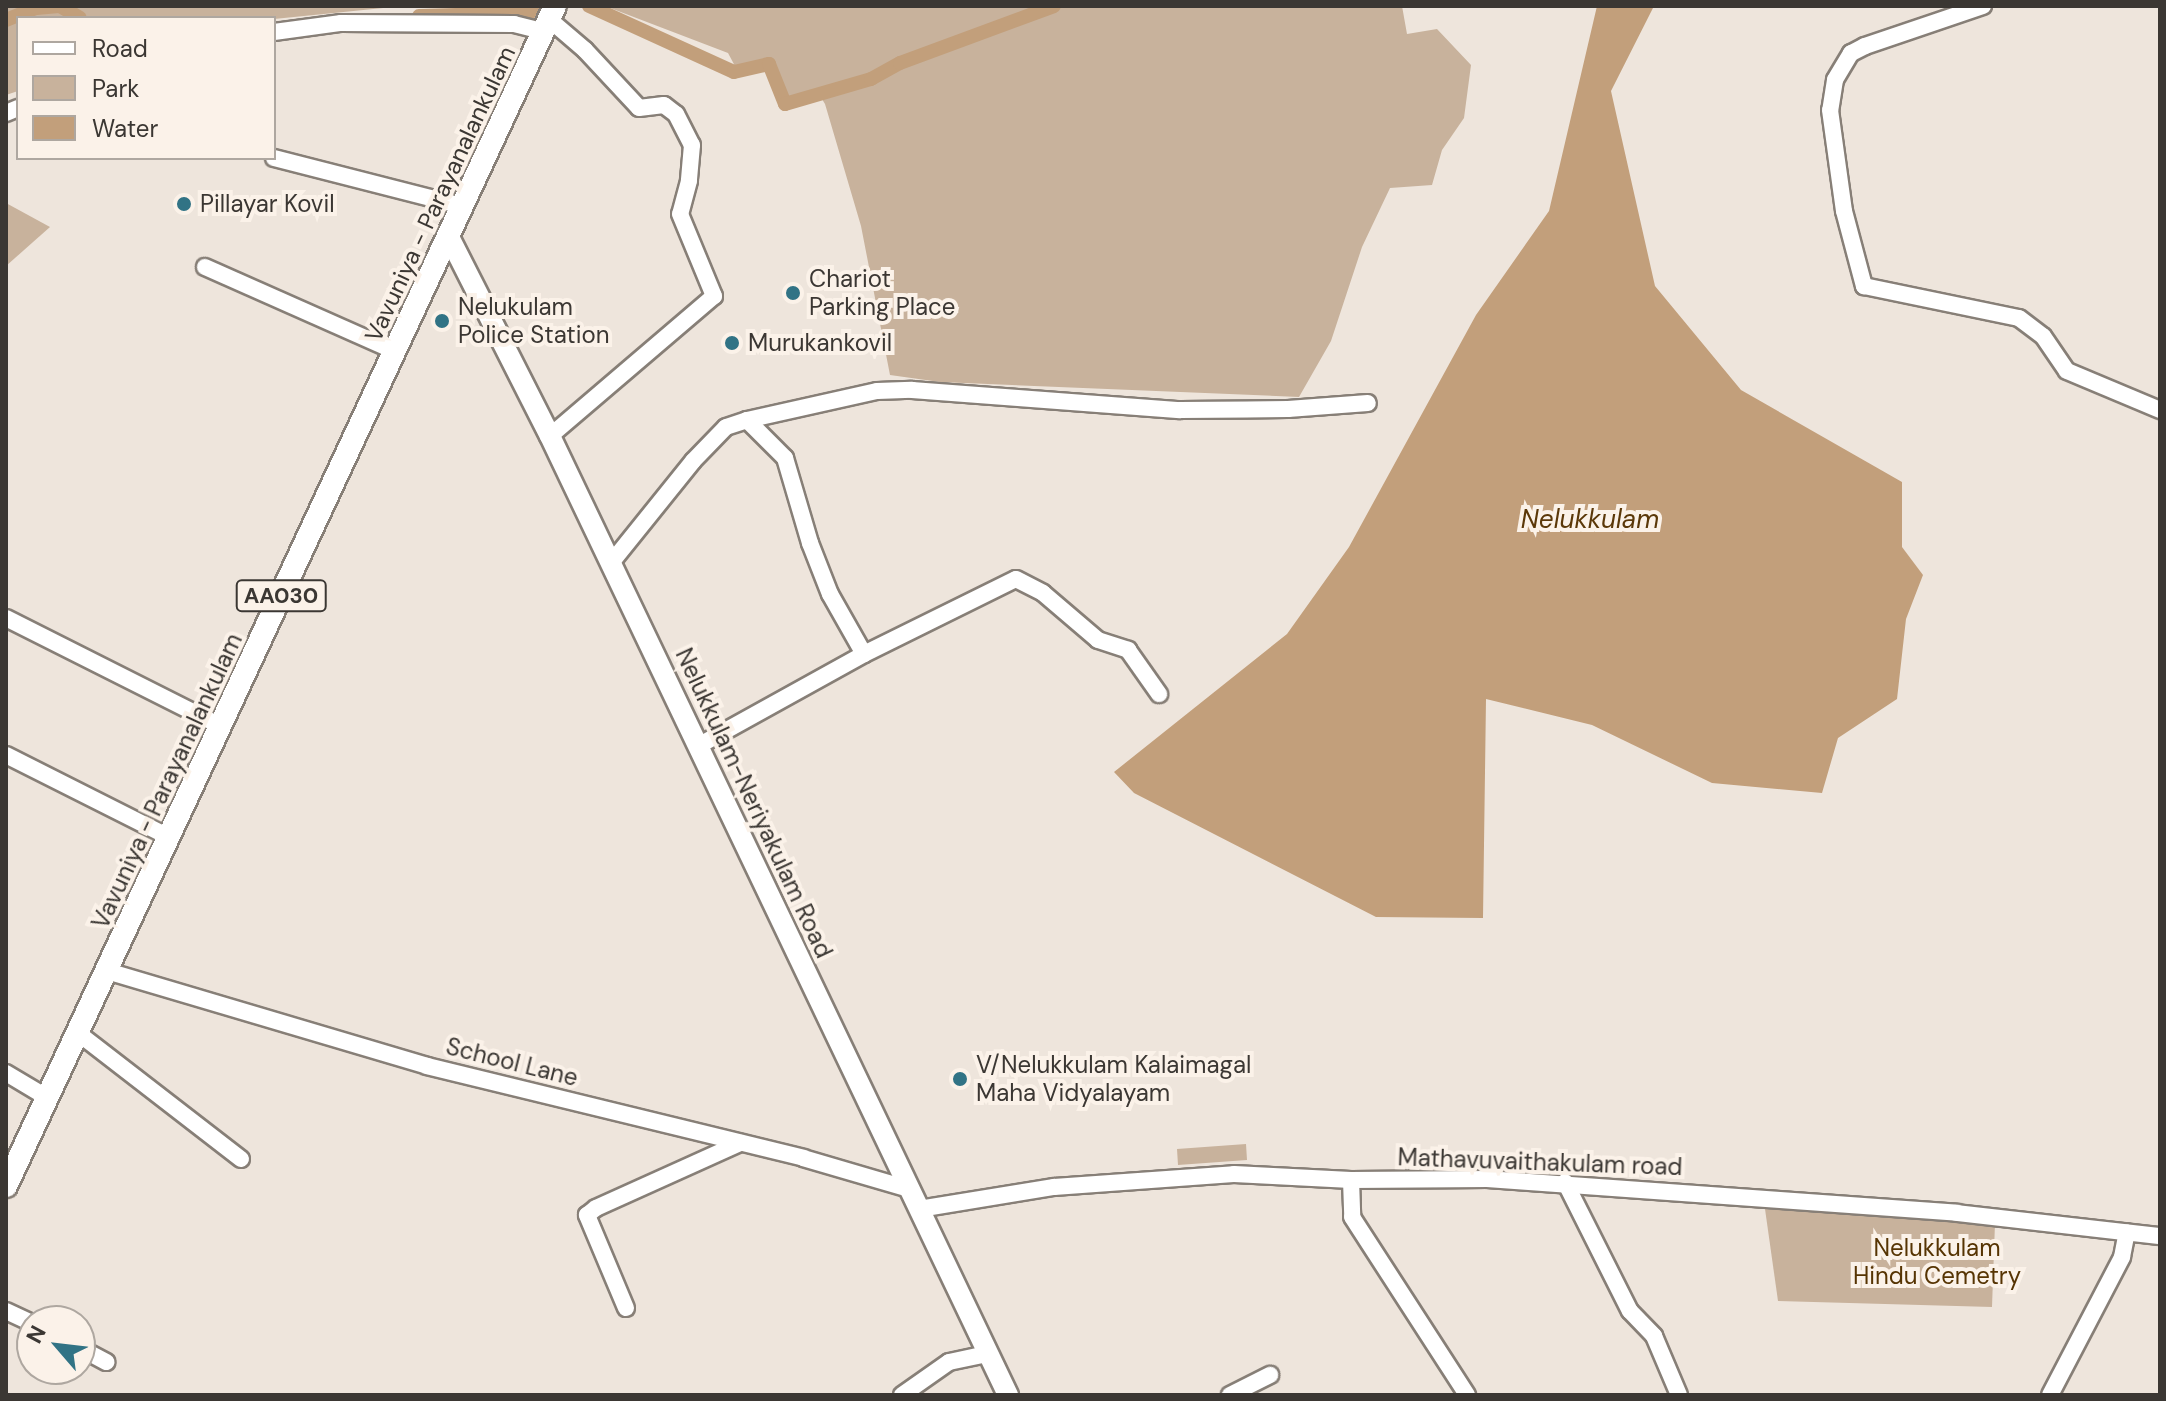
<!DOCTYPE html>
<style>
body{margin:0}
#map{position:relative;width:2166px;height:1401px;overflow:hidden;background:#eee5dc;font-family:"DM Sans",sans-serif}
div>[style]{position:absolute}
.green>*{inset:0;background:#c8b29c}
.water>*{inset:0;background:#c29f7b}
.canal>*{height:14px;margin:-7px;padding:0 7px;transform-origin:7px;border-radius:7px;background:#c29f7b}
.roads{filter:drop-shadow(2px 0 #877f77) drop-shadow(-2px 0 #877f77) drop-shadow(0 2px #877f77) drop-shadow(0 -2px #877f77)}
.minor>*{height:16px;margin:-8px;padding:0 8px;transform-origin:8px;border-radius:8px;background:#fff}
.major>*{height:20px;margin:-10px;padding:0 10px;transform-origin:10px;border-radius:10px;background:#fff}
.highway>*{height:22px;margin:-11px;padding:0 11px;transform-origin:11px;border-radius:11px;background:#fff}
.dots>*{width:22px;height:22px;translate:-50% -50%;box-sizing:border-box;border:4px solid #fbf2e9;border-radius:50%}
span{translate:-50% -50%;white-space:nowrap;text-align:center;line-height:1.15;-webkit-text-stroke:8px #fbf2e9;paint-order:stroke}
.shield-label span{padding:2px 6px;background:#fbf2e9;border:2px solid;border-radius:6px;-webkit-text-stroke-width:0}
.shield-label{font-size:22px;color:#3b3733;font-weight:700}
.street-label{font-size:24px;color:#3b3733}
.poi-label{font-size:24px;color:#3b3733}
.left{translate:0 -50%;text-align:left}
.park-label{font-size:24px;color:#563403}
.water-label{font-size:26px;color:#5b3809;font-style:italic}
.frame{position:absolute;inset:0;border:8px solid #3b3733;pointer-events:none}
.legend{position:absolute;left:16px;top:16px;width:260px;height:144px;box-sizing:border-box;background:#fbf2e9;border:2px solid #aea7a0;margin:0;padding:10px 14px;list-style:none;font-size:24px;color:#3b3733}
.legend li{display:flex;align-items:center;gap:16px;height:40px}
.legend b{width:40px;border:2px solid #aea7a0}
.north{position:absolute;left:16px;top:1305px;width:80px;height:80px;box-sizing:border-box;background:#fbf2e9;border:2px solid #aea7a0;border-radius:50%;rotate:298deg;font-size:22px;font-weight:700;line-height:32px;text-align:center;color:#3b3733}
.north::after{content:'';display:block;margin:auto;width:28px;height:36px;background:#317385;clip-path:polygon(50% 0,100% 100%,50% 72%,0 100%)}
</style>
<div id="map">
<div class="green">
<i style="clip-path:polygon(6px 6px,403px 6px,274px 19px,18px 18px,18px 91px,6px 95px)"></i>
<i style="clip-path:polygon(605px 6px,1402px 6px,1407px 34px,1437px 29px,1471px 65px,1464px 118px,1442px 150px,1432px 185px,1390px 188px,1362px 247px,1331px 341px,1299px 397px,940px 382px,890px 375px,861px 226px,825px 104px,817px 91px,788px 98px,770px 59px,736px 68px,728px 53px)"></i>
<i style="clip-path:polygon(6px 203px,50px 227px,6px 266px)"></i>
<i style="clip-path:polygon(1246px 1144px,1247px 1160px,1178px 1165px,1177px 1149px)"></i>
<i style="clip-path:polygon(1765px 1209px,1995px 1223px,1992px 1307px,1778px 1301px)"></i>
</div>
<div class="water">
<i style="clip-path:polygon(1597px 6px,1654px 6px,1611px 91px,1655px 286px,1741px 390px,1902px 482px,1902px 547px,1923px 575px,1906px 619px,1897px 699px,1838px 738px,1822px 793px,1712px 783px,1592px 725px,1486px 699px,1483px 918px,1376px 917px,1134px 793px,1114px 772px,1287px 634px,1349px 547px,1476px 315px,1549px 211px)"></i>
</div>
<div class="canal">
<i style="left:60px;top:6px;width:23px;rotate:31deg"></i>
<i style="left:589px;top:6px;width:159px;rotate:24.5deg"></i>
<i style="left:734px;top:72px;width:36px;rotate:-13deg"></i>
<i style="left:769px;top:64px;width:43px;rotate:68.2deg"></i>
<i style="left:785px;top:104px;width:90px;rotate:-16.2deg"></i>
<i style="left:871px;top:79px;width:33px;rotate:-29deg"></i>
<i style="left:900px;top:63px;width:164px;rotate:-20.3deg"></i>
<i style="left:419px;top:16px;width:107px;rotate:-1.6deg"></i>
<i style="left:526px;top:13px;width:24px;rotate:-17deg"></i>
<i style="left:6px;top:20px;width:32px;rotate:-22deg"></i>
<i style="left:36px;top:8px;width:23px;rotate:-5deg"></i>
</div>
<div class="roads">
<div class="minor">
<i style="left:1983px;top:6px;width:125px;rotate:161.3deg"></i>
<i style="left:1865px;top:46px;width:16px;rotate:153deg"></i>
<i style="left:1851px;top:53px;width:31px;rotate:121deg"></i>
<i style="left:1835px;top:80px;width:30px;rotate:99deg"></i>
<i style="left:1830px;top:110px;width:102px;rotate:82.1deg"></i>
<i style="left:1844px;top:211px;width:78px;rotate:75.1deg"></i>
<i style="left:1864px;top:286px;width:158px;rotate:11.7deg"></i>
<i style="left:2019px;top:318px;width:30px;rotate:37deg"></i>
<i style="left:2043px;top:336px;width:42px;rotate:55.6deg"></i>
<i style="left:2067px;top:371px;width:101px;rotate:22.8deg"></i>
<i style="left:550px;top:20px;width:46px;rotate:40.6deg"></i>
<i style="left:585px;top:50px;width:79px;rotate:47deg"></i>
<i style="left:639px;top:108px;width:25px;rotate:-7deg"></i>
<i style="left:664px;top:105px;width:15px;rotate:37deg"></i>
<i style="left:676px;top:114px;width:35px;rotate:63deg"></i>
<i style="left:692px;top:145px;width:36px;rotate:95deg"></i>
<i style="left:689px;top:181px;width:34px;rotate:105deg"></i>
<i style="left:680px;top:214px;width:89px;rotate:67.5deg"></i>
<i style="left:714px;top:296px;width:216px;rotate:139.5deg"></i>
<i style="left:274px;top:32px;width:68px;rotate:-7.7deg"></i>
<i style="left:341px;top:23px;width:173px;rotate:0.3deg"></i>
<i style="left:514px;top:24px;width:32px;rotate:14deg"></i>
<i style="left:6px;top:113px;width:13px;rotate:-23deg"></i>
<i style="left:274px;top:158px;width:194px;rotate:14.3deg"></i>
<i style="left:205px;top:267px;width:208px;rotate:23.9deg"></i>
<i style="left:747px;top:420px;width:54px;rotate:45deg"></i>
<i style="left:785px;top:458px;width:89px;rotate:73.6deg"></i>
<i style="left:810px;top:543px;width:55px;rotate:68.6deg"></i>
<i style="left:830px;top:594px;width:69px;rotate:60.5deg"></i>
<i style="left:611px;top:563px;width:131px;rotate:-51.2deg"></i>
<i style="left:693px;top:461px;width:47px;rotate:-45.9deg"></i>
<i style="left:726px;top:427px;width:22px;rotate:-18deg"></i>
<i style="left:747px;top:420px;width:133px;rotate:-12.6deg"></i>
<i style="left:877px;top:391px;width:35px;rotate:-2deg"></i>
<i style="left:912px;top:390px;width:269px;rotate:4.3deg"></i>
<i style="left:1180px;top:410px;width:108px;rotate:-0.5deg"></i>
<i style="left:1288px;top:409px;width:80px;rotate:-4.3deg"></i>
<i style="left:6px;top:618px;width:241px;rotate:26.7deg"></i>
<i style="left:698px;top:746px;width:190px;rotate:-29deg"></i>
<i style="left:864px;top:654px;width:169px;rotate:-26.3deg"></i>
<i style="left:1016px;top:579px;width:30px;rotate:27deg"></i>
<i style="left:1043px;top:593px;width:72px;rotate:40.5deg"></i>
<i style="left:1098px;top:640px;width:32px;rotate:18deg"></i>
<i style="left:1128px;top:650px;width:54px;rotate:54.8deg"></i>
<i style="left:6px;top:755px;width:182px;rotate:26.7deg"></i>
<i style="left:107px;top:971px;width:334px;rotate:16.5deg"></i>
<i style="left:427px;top:1066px;width:387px;rotate:13.7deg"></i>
<i style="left:803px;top:1158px;width:110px;rotate:16.3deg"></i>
<i style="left:78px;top:1033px;width:206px;rotate:37.7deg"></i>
<i style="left:6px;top:1073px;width:49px;rotate:30.8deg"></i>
<i style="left:1351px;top:1180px;width:37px;rotate:88deg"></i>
<i style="left:1352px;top:1217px;width:212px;rotate:57.1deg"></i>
<i style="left:1565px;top:1182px;width:144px;rotate:63.3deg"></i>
<i style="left:1630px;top:1311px;width:35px;rotate:46deg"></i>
<i style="left:1654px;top:1336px;width:64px;rotate:67deg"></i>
<i style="left:919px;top:1209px;width:137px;rotate:-9.3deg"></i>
<i style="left:1054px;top:1187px;width:180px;rotate:-4.1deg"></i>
<i style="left:1234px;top:1174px;width:117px;rotate:2.9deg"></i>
<i style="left:1351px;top:1180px;width:137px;rotate:-0.4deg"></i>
<i style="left:1488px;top:1179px;width:470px;rotate:4.1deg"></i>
<i style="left:1957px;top:1213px;width:204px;rotate:6.5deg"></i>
<i style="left:626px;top:1308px;width:101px;rotate:-112.8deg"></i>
<i style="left:587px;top:1215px;width:11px;rotate:-38deg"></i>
<i style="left:596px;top:1208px;width:158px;rotate:-24.3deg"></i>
<i style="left:6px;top:1311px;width:29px;rotate:25deg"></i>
<i style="left:80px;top:1348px;width:30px;rotate:28deg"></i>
<i style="left:902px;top:1395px;width:57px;rotate:-35.1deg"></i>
<i style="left:949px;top:1362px;width:38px;rotate:-12deg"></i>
<i style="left:1230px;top:1395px;width:45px;rotate:-26.6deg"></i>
<i style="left:2050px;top:1395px;width:156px;rotate:-62.4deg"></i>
<i style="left:2122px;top:1257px;width:25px;rotate:-79deg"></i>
</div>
<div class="major">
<i style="left:448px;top:235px;width:225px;rotate:63.1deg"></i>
<i style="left:550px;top:436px;width:1063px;rotate:64.47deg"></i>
</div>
<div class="highway">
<i style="left:6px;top:1186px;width:1301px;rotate:-65.05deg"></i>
</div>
</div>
<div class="dots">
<i style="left:184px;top:204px;background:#317385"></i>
<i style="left:793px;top:293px;background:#317385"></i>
<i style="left:442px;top:321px;background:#317385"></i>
<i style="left:732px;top:343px;background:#317385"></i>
<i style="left:960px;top:1079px;background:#317385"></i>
</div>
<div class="shield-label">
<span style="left:281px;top:596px">AA030</span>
</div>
<div class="street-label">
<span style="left:440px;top:194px;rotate:-65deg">Vavuniya - Parayanalankulam</span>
<span style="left:167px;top:781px;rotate:-65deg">Vavuniya - Parayanalankulam</span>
<span style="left:754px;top:803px;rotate:65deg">Nelukkulam-Neriyakulam Road</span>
<span style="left:512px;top:1062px;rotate:14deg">School Lane</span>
<span style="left:1540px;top:1162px;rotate:2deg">Mathavuvaithakulam road</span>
</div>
<div class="poi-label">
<span class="left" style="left:200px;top:204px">Pillayar Kovil</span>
<span class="left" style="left:809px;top:293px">Chariot<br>Parking Place</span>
<span class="left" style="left:458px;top:321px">Nelukulam<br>Police Station</span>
<span class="left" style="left:748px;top:343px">Murukankovil</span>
<span class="left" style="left:976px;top:1079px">V/Nelukkulam Kalaimagal<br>Maha Vidyalayam</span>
</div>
<div class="park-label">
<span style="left:1937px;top:1262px">Nelukkulam<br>Hindu Cemetry</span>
</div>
<div class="water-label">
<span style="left:1590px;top:520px">Nelukkulam</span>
</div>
<div class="frame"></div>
<ul class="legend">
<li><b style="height:10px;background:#fff"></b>Road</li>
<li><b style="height:22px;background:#c8b29c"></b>Park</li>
<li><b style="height:22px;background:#c29f7b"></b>Water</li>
</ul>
<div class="north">N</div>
</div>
